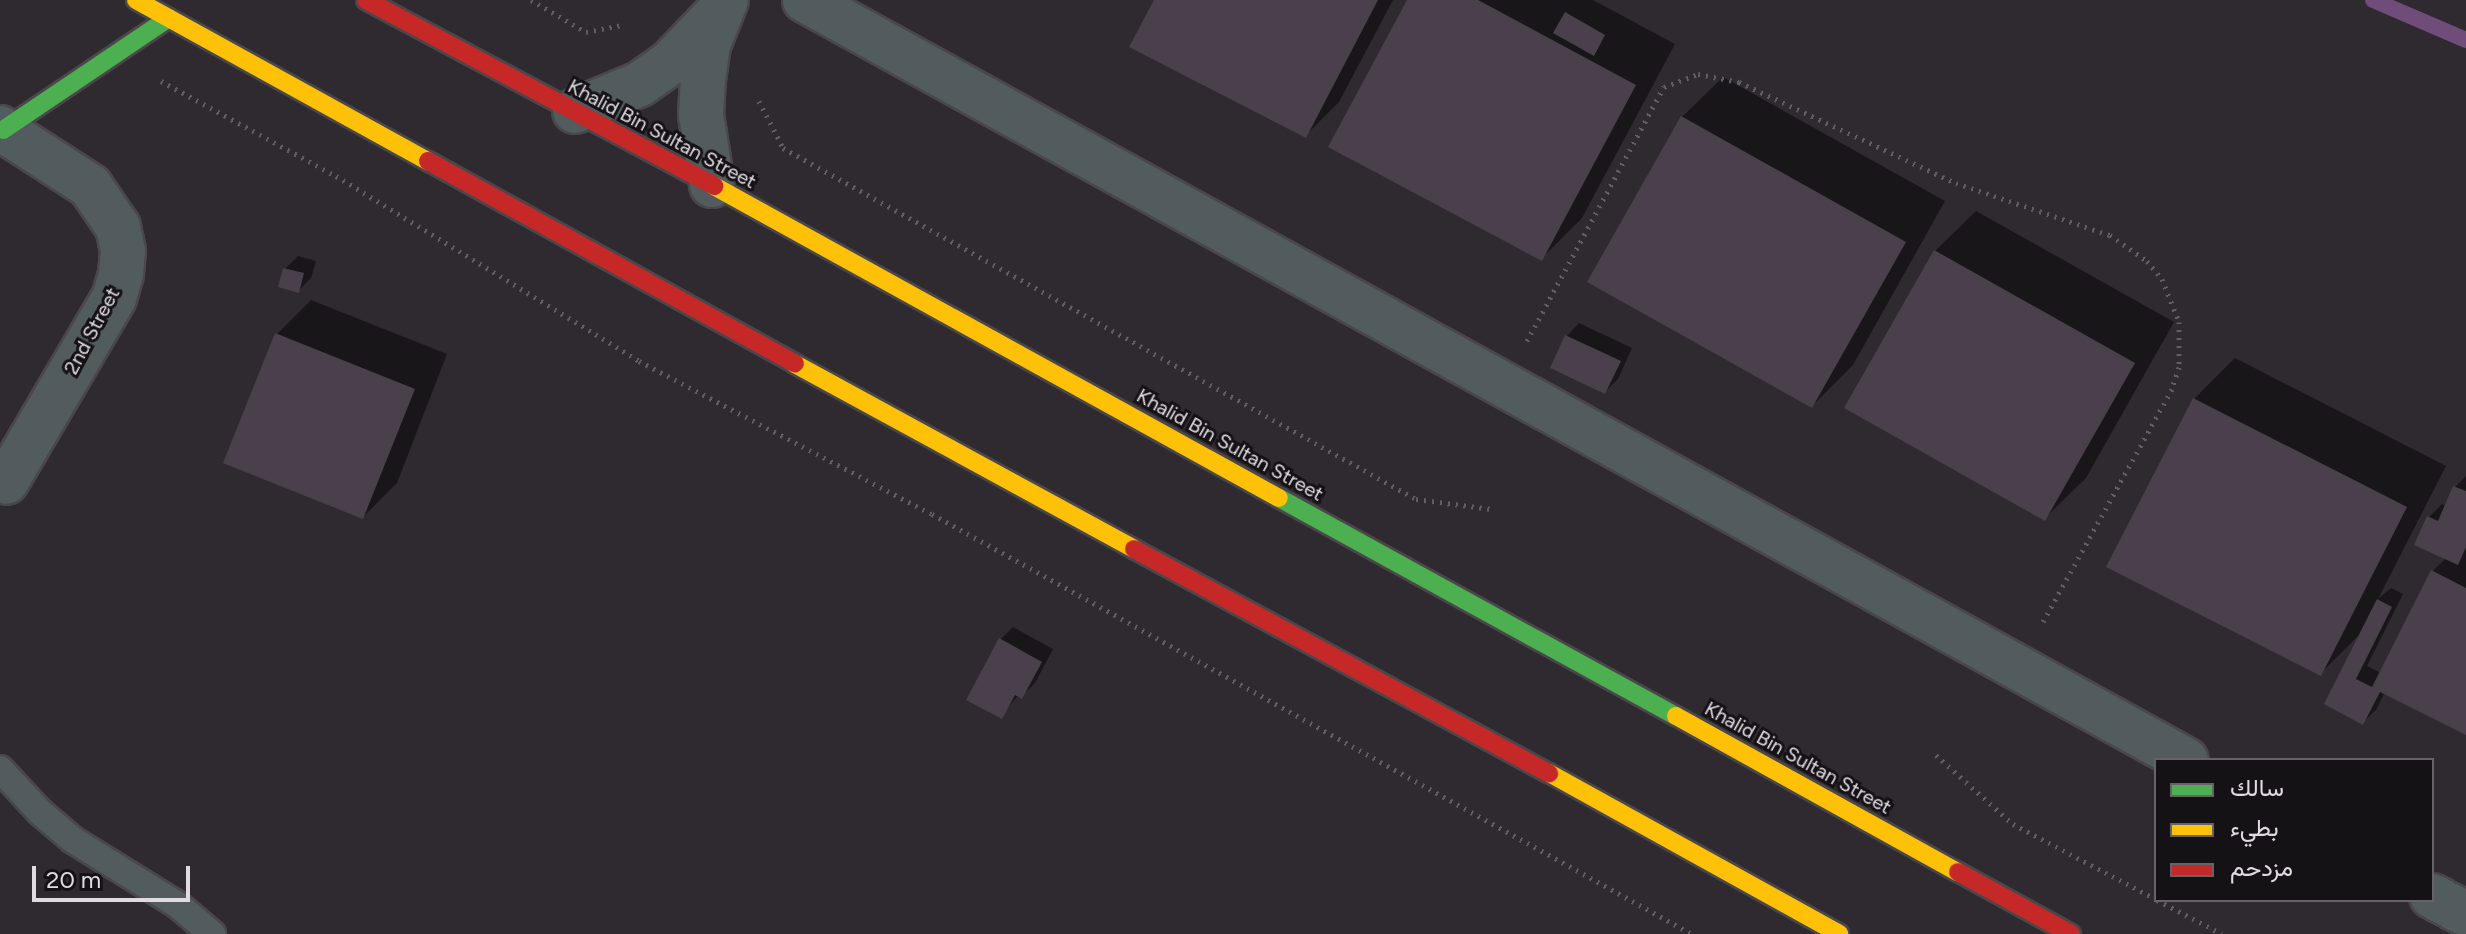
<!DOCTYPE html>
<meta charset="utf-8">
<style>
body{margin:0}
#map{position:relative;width:2466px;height:934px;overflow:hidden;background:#2e2a2f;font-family:Figtree,Vazirmatn,sans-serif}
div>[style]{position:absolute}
.shadow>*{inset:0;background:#0007}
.stream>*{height:16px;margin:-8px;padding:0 8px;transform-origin:8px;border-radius:8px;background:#6f4c79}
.building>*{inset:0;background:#49404c}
.path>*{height:5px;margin-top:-2.5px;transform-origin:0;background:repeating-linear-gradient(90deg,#5b6062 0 2px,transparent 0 8px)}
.roads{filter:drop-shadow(2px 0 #4a474b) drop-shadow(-2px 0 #4a474b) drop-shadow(0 2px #4a474b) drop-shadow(0 -2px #4a474b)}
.lane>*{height:26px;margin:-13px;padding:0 13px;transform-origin:13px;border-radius:13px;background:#525b5d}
.street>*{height:44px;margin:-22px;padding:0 22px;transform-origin:22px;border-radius:22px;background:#525b5d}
.fast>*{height:18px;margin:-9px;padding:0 9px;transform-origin:9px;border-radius:9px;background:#4caf50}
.slow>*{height:18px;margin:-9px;padding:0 9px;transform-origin:9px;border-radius:9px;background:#ffc107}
.jam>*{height:18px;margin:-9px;padding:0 9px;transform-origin:9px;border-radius:9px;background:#c62828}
span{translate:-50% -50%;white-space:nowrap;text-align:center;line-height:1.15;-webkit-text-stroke:6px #151216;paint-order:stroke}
.street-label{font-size:20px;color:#e0dbe1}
.legend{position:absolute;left:2154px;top:758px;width:280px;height:144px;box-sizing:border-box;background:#151216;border:2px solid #666267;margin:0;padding:10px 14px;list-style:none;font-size:24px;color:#e0dbe1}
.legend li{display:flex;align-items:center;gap:16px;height:40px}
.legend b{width:40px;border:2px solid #666267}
.scale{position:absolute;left:32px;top:866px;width:158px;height:36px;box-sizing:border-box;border:4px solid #e0dbe1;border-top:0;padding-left:10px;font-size:24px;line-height:28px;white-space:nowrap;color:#e0dbe1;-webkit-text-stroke:6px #151216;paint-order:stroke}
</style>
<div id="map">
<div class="shadow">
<i style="clip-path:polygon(1156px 0,1393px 0,1339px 102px,1305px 136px)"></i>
<i style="clip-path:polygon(1409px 0,1593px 0,1675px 44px,1582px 218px,1542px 258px)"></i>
<i style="clip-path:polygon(1723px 77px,1945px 201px,1853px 365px,1812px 406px,1682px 117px)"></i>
<i style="clip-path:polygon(1976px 211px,2174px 322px,2086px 478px,2045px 518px,1935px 251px)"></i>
<i style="clip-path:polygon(298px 256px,316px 261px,311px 278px,298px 291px,285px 269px)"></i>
<i style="clip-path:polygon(311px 300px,447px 354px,397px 483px,363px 517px,277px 334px)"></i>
<i style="clip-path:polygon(1579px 323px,1632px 348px,1618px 379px,1605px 392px,1552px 367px,1567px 336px)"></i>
<i style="clip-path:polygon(2235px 358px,2446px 466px,2378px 599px,2391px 588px,2403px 594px,2367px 666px,2381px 673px,2433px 571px,2447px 557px,2429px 517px,2442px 504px,2446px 506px,2455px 487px,2466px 476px,2466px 732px,2385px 692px,2376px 710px,2363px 722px,2326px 704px,2361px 633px,2320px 674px,2194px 399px)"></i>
<i style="clip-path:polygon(1013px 627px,1053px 649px,1035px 683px,1022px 696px,1019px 694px,1001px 716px,1000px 640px)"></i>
</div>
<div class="stream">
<i style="left:2373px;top:0;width:101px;rotate:23.3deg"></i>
</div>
<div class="building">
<i style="clip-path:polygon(1154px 0,1378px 0,1306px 138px,1129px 47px)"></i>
<i style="clip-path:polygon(1407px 0,1478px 0,1636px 85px,1542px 261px,1328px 147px)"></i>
<i style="clip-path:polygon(1565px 12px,1605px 35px,1594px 56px,1553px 33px)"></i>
<i style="clip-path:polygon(1681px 116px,1906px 242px,1812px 408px,1587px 282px)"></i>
<i style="clip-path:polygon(1934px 250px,2135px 363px,2045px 521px,1844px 408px)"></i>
<i style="clip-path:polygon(283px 268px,304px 273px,299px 293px,278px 287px)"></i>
<i style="clip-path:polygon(275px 333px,415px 389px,363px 519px,223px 463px)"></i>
<i style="clip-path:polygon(1565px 335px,1621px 361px,1605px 394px,1550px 368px)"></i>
<i style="clip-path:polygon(2193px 398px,2407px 507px,2321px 676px,2106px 567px)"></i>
<i style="clip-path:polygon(2453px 486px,2466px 491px,2466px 547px,2458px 565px,2414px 545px,2427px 516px,2438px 521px)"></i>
<i style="clip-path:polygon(2431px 570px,2466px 588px,2466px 735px,2380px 692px,2363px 725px,2324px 704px,2377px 599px,2392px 607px,2356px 679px,2372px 687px)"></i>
<i style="clip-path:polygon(999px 638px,1042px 662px,1022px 699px,1015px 695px,1002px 719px,966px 700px)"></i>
</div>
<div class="path">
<i style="left:531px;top:0;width:64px;rotate:30.2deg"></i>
<i style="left:586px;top:32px;width:36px;rotate:-11deg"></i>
<i style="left:161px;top:81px;width:199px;rotate:28.5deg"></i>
<i style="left:336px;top:176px;width:355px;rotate:31.4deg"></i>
<i style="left:639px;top:361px;width:331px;rotate:27.6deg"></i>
<i style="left:932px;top:514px;width:868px;rotate:28.93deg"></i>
<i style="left:759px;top:101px;width:53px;rotate:62.9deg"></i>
<i style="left:783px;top:148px;width:724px;rotate:29.01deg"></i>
<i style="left:1416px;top:499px;width:76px;rotate:7.6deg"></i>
<i style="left:1527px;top:341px;width:289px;rotate:-61.7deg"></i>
<i style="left:1664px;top:87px;width:36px;rotate:-21deg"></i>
<i style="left:1698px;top:74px;width:42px;rotate:11deg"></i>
<i style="left:1739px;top:82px;width:239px;rotate:25deg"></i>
<i style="left:1956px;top:183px;width:163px;rotate:18.7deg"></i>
<i style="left:2110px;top:235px;width:45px;rotate:35.1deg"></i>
<i style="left:2147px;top:261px;width:23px;rotate:50deg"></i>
<i style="left:2162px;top:279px;width:46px;rotate:68.4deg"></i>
<i style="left:2179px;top:322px;width:45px;rotate:90deg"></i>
<i style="left:2179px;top:367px;width:23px;rotate:108deg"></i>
<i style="left:2172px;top:389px;width:270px;rotate:119deg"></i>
<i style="left:1936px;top:755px;width:103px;rotate:41.9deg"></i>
<i style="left:2013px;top:824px;width:161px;rotate:27.7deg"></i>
<i style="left:2157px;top:900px;width:73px;rotate:27.6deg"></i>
</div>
<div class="roads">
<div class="lane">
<i style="left:0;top:769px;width:59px;rotate:47.1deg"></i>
<i style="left:40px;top:812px;width:43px;rotate:40.3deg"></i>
<i style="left:73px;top:840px;width:123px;rotate:31.8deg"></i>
<i style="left:178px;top:905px;width:45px;rotate:40.5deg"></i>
</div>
<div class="street">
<i style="left:805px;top:0;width:1576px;rotate:28.83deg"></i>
<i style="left:575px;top:111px;width:70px;rotate:-22.6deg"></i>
<i style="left:640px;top:84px;width:37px;rotate:-35deg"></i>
<i style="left:670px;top:63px;width:65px;rotate:-46.2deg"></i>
<i style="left:0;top:128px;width:107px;rotate:32.8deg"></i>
<i style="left:90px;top:186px;width:50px;rotate:55.7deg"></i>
<i style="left:118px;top:227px;width:25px;rotate:78deg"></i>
<i style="left:123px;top:251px;width:23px;rotate:95deg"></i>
<i style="left:121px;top:274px;width:25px;rotate:106deg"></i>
<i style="left:114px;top:298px;width:213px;rotate:120.4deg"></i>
<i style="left:712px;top:185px;width:71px;rotate:-98.9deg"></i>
<i style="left:701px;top:115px;width:35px;rotate:-87deg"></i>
<i style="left:703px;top:80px;width:35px;rotate:-82deg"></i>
<i style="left:708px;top:45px;width:48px;rotate:-68.2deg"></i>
<i style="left:2432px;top:896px;width:38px;rotate:28deg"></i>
</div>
<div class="fast">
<i style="left:3px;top:130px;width:200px;rotate:-34deg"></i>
<i style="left:1279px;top:498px;width:453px;rotate:28.8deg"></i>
</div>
<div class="slow">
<i style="left:136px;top:0;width:333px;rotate:28.9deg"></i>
<i style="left:714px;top:186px;width:645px;rotate:28.91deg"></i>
<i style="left:795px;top:364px;width:386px;rotate:28.6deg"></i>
<i style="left:1676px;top:716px;width:322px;rotate:29deg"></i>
<i style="left:1549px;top:773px;width:332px;rotate:29deg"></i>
</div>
<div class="jam">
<i style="left:366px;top:0;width:395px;rotate:28.1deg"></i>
<i style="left:428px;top:161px;width:419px;rotate:28.9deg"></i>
<i style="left:1134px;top:549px;width:472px;rotate:28.4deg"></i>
<i style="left:1958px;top:872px;width:129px;rotate:28.8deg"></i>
</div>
</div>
<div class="street-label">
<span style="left:662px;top:134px;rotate:28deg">Khalid Bin Sultan Street</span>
<span style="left:92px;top:331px;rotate:-62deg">2nd Street</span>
<span style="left:1230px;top:445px;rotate:29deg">Khalid Bin Sultan Street</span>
<span style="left:1798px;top:758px;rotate:29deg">Khalid Bin Sultan Street</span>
</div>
<ul class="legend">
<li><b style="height:10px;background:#4caf50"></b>سالك</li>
<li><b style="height:10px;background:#ffc107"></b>بطيء</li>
<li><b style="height:10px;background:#c62828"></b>مزدحم</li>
</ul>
<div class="scale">20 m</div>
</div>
